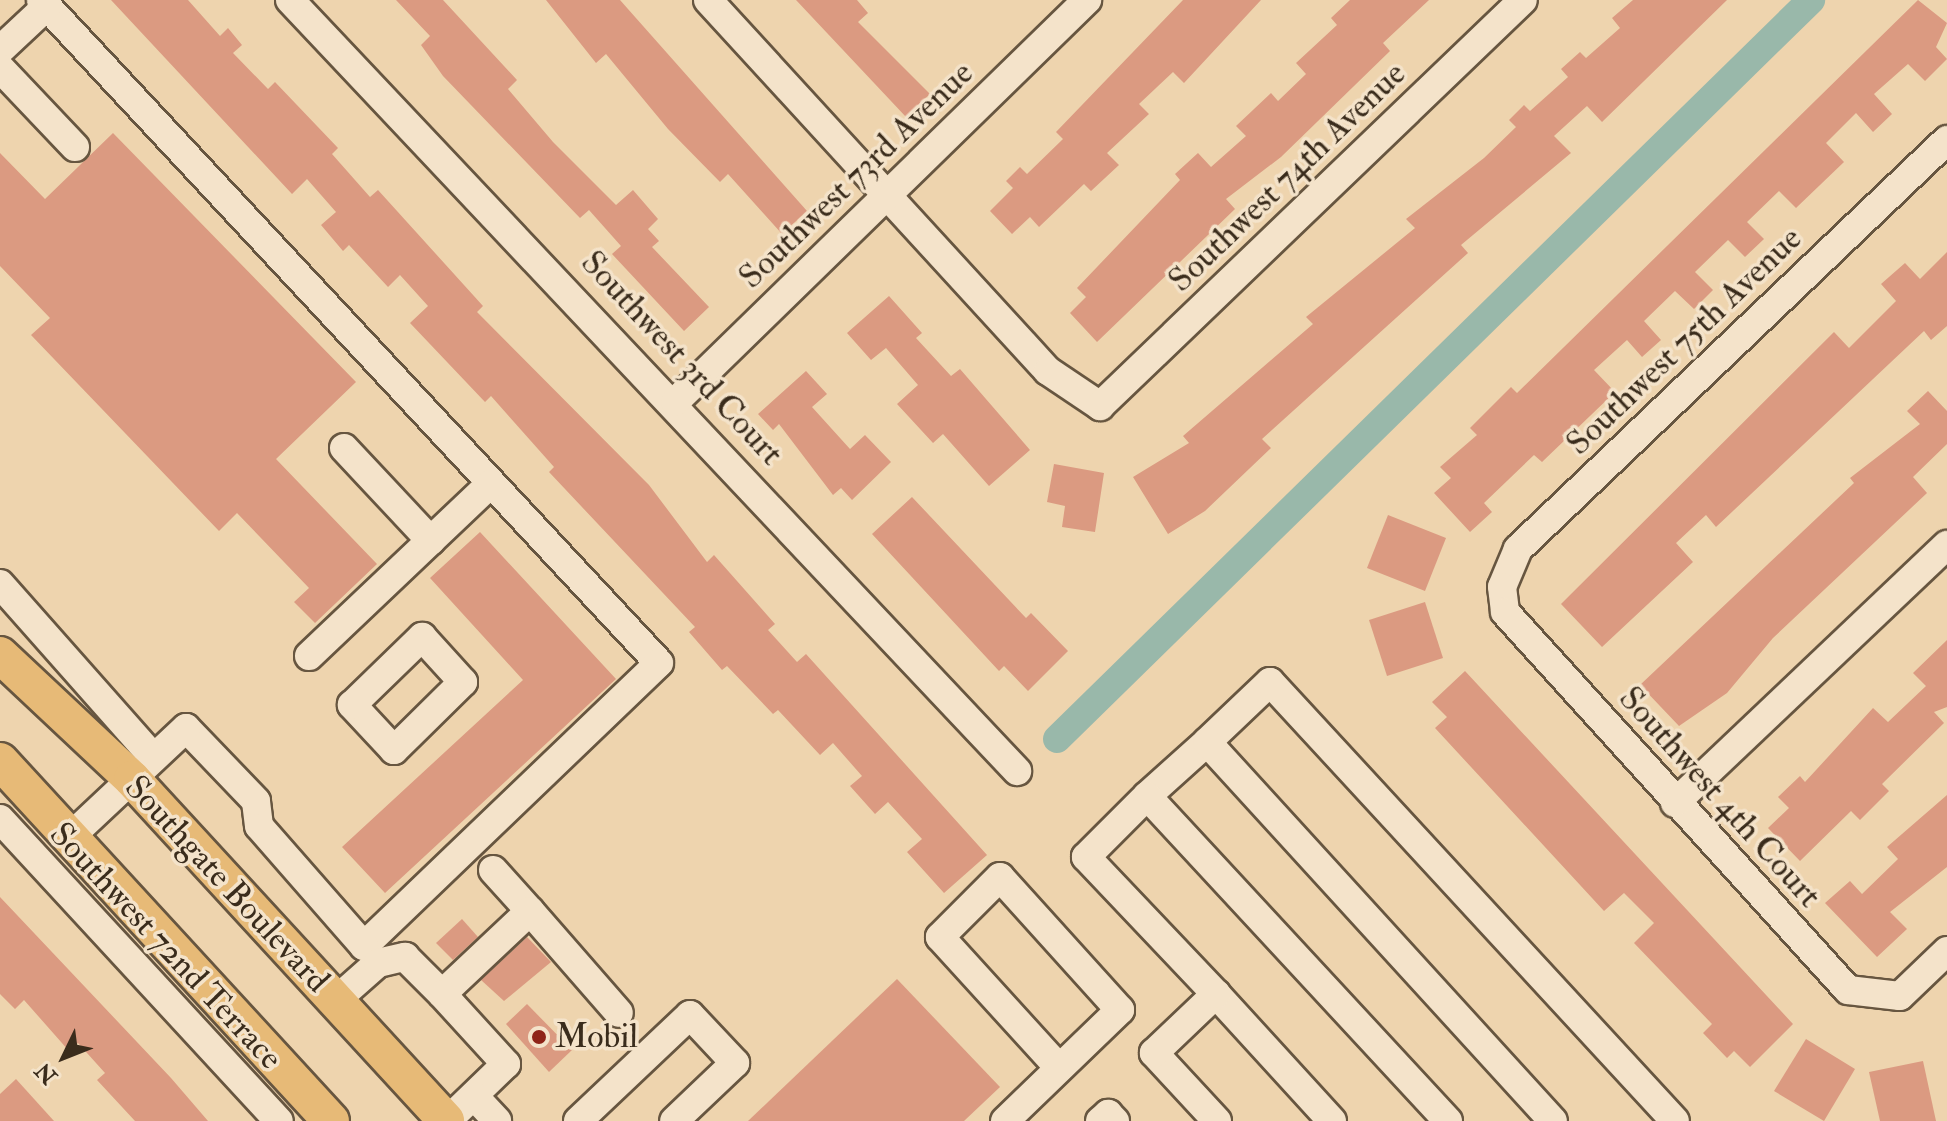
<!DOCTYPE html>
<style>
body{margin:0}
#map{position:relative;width:1947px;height:1121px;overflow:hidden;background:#eed4ae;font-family:"IM FELL Double Pica",serif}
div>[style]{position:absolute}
.canal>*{height:28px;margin:-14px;padding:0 14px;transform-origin:14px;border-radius:14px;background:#99b8aa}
.building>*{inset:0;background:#db9a81}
.roads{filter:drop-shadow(2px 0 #675640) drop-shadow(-2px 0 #675640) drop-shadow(0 2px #675640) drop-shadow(0 -2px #675640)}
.minor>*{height:28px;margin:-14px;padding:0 14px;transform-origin:14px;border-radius:14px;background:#f4e3ca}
.major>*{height:36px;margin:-18px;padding:0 18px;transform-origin:18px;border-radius:18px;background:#e7ba77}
.dots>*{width:22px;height:22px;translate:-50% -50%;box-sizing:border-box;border:4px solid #f4e3ca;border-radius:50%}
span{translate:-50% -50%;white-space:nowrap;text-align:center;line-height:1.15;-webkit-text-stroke:7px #f4e3ca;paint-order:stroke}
.street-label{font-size:34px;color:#3a2c1c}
.poi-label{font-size:34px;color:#3a2c1c}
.left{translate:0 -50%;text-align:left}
.north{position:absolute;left:24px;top:1017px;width:80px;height:80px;-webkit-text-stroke:6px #f4e3ca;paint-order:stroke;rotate:227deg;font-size:22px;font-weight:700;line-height:32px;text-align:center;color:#3a2c1c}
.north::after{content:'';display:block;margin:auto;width:28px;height:36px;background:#3a2c1c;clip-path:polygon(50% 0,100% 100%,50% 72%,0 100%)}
</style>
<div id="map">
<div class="canal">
<i style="left:1057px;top:739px;width:1056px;rotate:-44.42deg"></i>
</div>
<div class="building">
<i style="clip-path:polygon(111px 0,188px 0,220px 36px,228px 28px,242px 45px,233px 53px,268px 89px,275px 82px,338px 148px,332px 154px,370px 197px,378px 190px,483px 306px,477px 312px,649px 485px,707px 562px,714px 555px,775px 624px,768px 630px,797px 662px,806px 654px,987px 855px,944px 893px,907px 852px,922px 839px,888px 802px,875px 814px,850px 786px,862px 776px,833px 743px,820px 755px,778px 710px,773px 714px,727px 666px,722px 670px,689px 632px,695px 627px,549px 472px,554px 467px,491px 396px,485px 402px,410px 323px,428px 306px,400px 275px,388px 287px,349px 245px,343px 251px,321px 225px,336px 212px,307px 179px,292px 194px)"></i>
<i style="clip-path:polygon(396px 0,443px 0,517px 80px,508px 89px,553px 142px,616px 205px,633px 190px,658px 219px,648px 229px,659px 241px,652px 247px,709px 307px,684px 331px,612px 254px,621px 246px,589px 210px,580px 218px,443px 76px,421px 45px,430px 36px)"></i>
<i style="clip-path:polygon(546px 0,620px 0,807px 211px,782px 234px,728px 174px,720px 182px,668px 129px,606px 54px,596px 63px)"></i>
<i style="clip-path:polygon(796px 0,857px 0,868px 13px,858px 22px,930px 94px,906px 117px)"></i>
<i style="clip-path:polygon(1183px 0,1261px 0,1184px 83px,1173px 72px,1139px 104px,1149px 114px,1107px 153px,1119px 165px,1091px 191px,1084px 184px,1039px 227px,1030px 217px,1012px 234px,990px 211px,1013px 188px,1006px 181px,1020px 167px,1027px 174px,1063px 139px,1056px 132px)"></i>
<i style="clip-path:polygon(1350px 0,1429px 0,1383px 43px,1390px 51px,1281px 157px,1226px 199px,1235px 209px,1097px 342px,1070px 313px,1086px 297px,1077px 288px,1180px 180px,1175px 174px,1198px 153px,1211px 167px,1246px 136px,1236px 126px,1271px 93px,1278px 101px,1306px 74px,1296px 63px,1337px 25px,1331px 18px)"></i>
<i style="clip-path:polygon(1633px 0,1727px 0,1602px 122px,1587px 106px,1554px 136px,1571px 153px,1461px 245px,1468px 253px,1262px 439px,1271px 448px,1205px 511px,1168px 534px,1133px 477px,1189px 443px,1183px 436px,1313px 324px,1306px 317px,1415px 228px,1406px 219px,1484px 158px,1516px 127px,1509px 120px,1524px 105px,1530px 111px,1568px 77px,1561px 69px,1580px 52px,1586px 58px,1620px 28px,1612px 18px)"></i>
<i style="clip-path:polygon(1918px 0,1947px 23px,1936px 47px,1947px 59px,1925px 81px,1908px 64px,1874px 94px,1892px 114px,1873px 132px,1856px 113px,1826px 143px,1844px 162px,1796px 208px,1779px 191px,1747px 222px,1764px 239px,1745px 257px,1728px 240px,1695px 272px,1713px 290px,1694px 309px,1675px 291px,1644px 321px,1661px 340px,1642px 357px,1627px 340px,1594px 370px,1615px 392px,1542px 462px,1534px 455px,1484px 503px,1492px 512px,1470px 532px,1434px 493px,1451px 478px,1440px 467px,1477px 435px,1470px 428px,1511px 387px,1517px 393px)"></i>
<i style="clip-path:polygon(113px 133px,356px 382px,276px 459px,377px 564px,315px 623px,294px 602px,309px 588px,237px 513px,219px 531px,31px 335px,50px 318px,0 266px,0 153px,45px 199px)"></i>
<i style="clip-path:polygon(1947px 252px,1947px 326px,1931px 340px,1924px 331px,1716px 527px,1706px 515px,1676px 543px,1693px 562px,1602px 647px,1561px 604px,1834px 332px,1849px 348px,1896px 301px,1881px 284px,1905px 263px,1920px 279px)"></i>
<i style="clip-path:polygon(889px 296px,922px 333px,916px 338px,951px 376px,960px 369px,1030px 450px,989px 486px,943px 434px,933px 443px,897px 404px,918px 385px,886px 348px,871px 360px,847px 333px)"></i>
<i style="clip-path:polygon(806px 371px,827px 394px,812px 407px,850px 449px,865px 435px,891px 462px,852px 500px,841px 488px,833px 495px,779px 424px,773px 430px,758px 414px)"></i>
<i style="clip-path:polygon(1928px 391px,1947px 411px,1947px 444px,1913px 477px,1927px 493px,1773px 638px,1727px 693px,1679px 726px,1640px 685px,1854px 483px,1850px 478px,1920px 424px,1907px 411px)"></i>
<i style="clip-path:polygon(1054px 464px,1104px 473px,1095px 532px,1062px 527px,1065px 506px,1047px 502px)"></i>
<i style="clip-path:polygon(912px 497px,1026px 618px,1031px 613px,1068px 651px,1028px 691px,1004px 666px,999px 671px,872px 534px)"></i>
<i style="clip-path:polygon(1388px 515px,1446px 538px,1425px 591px,1367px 568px)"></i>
<i style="clip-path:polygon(480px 532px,616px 679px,385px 893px,342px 847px,523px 680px,430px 578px)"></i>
<i style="clip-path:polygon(1425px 602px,1443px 658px,1387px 676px,1369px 620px)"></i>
<i style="clip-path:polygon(1947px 640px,1947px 707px,1934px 712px,1944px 723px,1882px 784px,1889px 791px,1860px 820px,1851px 811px,1800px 861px,1768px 828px,1789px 808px,1778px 797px,1800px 776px,1805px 782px,1873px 708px,1888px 722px,1926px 686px,1913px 673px)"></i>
<i style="clip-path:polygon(1465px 671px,1793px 1024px,1750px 1067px,1734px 1051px,1727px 1058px,1703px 1033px,1712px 1024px,1634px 943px,1654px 923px,1624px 893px,1604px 911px,1435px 728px,1447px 717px,1432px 702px)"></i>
<i style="clip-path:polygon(1947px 795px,1947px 867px,1890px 912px,1907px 929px,1877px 957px,1825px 903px,1850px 881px,1862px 894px,1898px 859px,1887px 847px)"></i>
<i style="clip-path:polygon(0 897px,171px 1078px,208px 1121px,135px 1121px,97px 1080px,105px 1073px,78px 1043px,69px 1051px,24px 1000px,15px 1009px,0 994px)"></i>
<i style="clip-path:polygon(462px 919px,478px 937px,453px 960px,436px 943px)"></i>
<i style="clip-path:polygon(527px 937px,551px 962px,504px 1001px,481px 980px)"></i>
<i style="clip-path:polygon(897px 979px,1000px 1087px,964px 1121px,748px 1121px)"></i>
<i style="clip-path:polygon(527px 1004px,572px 1050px,549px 1072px,506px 1024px)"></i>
<i style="clip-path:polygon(1806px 1039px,1855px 1069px,1824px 1121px,1774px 1091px)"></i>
<i style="clip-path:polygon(1923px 1061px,1936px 1121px,1880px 1121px,1869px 1072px)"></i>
<i style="clip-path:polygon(16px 1079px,54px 1121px,0 1121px,0 1094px)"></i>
</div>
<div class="roads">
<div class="minor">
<i style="left:41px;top:0;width:906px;rotate:47.01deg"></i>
<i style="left:659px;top:663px;width:409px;rotate:136.2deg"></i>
<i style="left:364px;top:946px;width:159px;rotate:-131.2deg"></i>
<i style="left:259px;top:826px;width:25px;rotate:-97deg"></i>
<i style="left:256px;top:801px;width:101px;rotate:-133.8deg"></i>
<i style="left:186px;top:728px;width:161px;rotate:136.8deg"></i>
<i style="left:290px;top:0;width:1060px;rotate:46.68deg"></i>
<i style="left:708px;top:0;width:503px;rotate:47.5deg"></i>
<i style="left:1048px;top:371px;width:63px;rotate:33.9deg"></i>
<i style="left:1100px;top:406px;width:586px;rotate:-43.83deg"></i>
<i style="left:0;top:50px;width:64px;rotate:-43.1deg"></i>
<i style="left:0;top:68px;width:109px;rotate:46.5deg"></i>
<i style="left:1947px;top:140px;width:593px;rotate:136.37deg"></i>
<i style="left:1518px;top:549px;width:41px;rotate:112.8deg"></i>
<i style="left:1502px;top:587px;width:25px;rotate:83deg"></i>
<i style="left:1505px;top:612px;width:510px;rotate:47.78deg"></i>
<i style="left:1848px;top:990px;width:52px;rotate:6.6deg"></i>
<i style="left:1900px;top:996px;width:65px;rotate:-43.8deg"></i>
<i style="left:675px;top:402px;width:576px;rotate:-44.3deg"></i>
<i style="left:344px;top:448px;width:127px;rotate:46.9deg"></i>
<i style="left:0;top:584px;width:232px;rotate:48.5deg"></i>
<i style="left:422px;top:637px;width:61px;rotate:47.7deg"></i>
<i style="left:463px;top:682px;width:97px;rotate:135.4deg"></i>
<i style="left:394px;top:750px;width:62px;rotate:-133deg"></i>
<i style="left:352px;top:705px;width:98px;rotate:-44.2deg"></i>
<i style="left:309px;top:656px;width:250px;rotate:-43.5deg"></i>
<i style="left:1207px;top:742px;width:87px;rotate:-43.6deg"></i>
<i style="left:1270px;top:682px;width:597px;rotate:47.31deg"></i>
<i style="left:1147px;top:796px;width:81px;rotate:-42deg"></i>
<i style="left:1207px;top:742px;width:513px;rotate:47.61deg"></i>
<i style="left:1675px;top:803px;width:375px;rotate:-43.5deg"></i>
<i style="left:0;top:819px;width:411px;rotate:47.3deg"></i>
<i style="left:493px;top:870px;width:55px;rotate:47.9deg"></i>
<i style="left:442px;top:994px;width:121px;rotate:-43.3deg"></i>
<i style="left:530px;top:911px;width:135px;rotate:48.9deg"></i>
<i style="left:1216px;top:994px;width:172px;rotate:47.6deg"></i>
<i style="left:335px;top:1001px;width:57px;rotate:-41.5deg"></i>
<i style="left:378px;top:963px;width:28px;rotate:-13deg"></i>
<i style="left:405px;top:957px;width:52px;rotate:45deg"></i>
<i style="left:442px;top:994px;width:95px;rotate:47.6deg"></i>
<i style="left:506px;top:1064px;width:82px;rotate:136deg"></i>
<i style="left:474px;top:1096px;width:34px;rotate:47deg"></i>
<i style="left:578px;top:1121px;width:154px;rotate:-43.4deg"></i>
<i style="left:690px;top:1015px;width:66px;rotate:46.8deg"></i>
<i style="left:735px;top:1063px;width:84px;rotate:136.4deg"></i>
<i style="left:1005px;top:1121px;width:160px;rotate:-44deg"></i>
<i style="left:1120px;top:1010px;width:179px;rotate:-132.1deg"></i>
<i style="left:1000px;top:877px;width:85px;rotate:135deg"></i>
<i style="left:940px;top:937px;width:177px;rotate:47.7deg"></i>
<i style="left:1100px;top:1121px;width:11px;rotate:-41deg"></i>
<i style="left:1108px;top:1114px;width:10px;rotate:45deg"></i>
<i style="left:1217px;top:1121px;width:93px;rotate:-132.8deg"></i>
<i style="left:1154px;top:1053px;width:86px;rotate:-43.6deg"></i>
<i style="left:1216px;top:994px;width:189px;rotate:-133.5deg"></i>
<i style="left:1086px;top:857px;width:86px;rotate:-45deg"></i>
<i style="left:1147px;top:796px;width:443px;rotate:47.2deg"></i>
</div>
<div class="major">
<i style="left:0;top:655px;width:181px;rotate:43.2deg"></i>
<i style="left:132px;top:779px;width:464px;rotate:47.4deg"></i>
<i style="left:0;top:761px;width:489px;rotate:47.4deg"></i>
</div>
</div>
<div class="dots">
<i style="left:539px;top:1037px;background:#8f2418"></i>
</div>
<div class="street-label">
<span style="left:856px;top:175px;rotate:-44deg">Southwest 73rd Avenue</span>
<span style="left:1287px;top:177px;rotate:-44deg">Southwest 74th Avenue</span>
<span style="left:1684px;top:341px;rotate:-44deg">Southwest 75th Avenue</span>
<span style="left:682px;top:358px;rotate:47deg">Southwest 3rd Court</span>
<span style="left:1720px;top:797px;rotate:48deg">Southwest 4th Court</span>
<span style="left:227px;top:884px;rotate:47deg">Southgate Boulevard</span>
<span style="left:166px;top:946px;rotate:47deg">Southwest 72nd Terrace</span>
</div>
<div class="poi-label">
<span class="left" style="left:555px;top:1037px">Mobil</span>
</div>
<div class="north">N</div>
</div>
